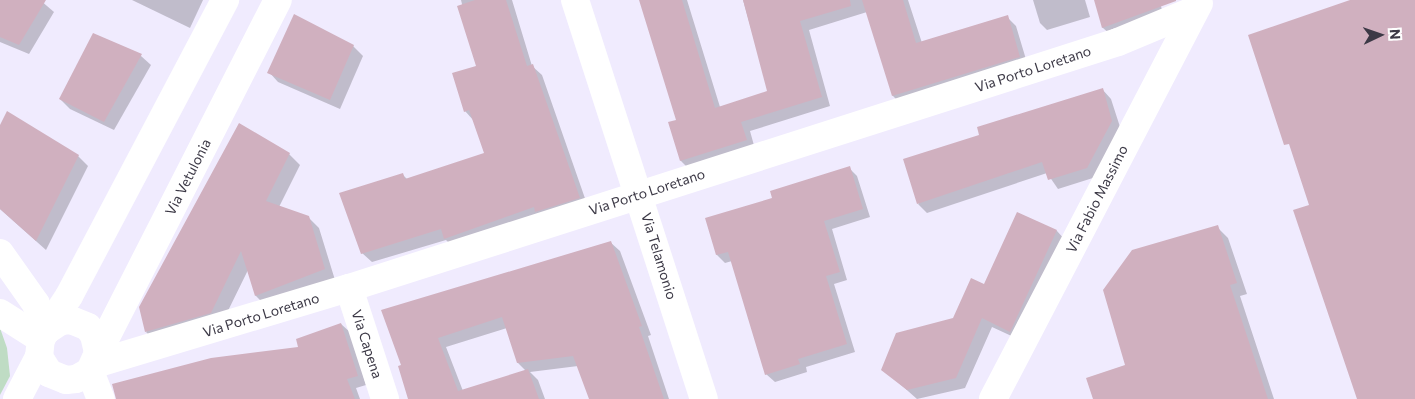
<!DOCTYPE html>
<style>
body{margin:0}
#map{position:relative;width:1415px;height:399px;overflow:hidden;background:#f0ebfe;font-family:Commissioner,sans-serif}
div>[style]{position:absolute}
.green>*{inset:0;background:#bfdcc4}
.shadow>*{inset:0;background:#0003}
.building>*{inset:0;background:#d0b0bf}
.minor>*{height:28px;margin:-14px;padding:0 14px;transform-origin:14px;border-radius:14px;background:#fff}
span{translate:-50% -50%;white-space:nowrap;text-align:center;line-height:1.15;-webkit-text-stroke:4.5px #fff;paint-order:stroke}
.street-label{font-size:14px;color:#3c3946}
.north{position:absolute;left:1355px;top:10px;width:50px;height:50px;-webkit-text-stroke:4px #fff;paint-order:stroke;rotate:87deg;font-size:14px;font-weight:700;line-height:20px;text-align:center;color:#3c3946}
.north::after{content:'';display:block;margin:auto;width:18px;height:22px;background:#3c3946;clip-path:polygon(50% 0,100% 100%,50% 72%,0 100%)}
</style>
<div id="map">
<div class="green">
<i style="clip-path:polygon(0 328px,7px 348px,10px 376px,0 395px)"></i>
</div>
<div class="shadow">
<i style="clip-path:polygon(0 0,40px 0,54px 12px,29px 54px,0 42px)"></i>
<i style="clip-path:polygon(132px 0,203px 0,190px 28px)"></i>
<i style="clip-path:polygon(461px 0,512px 0,532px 66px,542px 75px,588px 207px,454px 248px,446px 240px,372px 262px,362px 253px,403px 175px,408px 180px,485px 154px,474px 121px,465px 111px,477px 67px)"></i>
<i style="clip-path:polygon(640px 0,687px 0,720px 107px,769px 92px,743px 0,908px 0,922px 43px,1007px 17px,1016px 26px,1028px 66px,902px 105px,893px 96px,867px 12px,809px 30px,830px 106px,750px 131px,755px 149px,690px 170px,681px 161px,677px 120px)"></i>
<i style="clip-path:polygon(1033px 0,1085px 0,1090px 17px,1047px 30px,1040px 23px)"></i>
<i style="clip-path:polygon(1095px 0,1159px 0,1164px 16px,1111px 35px,1103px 28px)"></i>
<i style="clip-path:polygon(94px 35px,141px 56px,151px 65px,114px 130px,70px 109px,60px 99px)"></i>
<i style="clip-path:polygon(353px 46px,363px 56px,340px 109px,278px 82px,269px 72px)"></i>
<i style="clip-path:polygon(1102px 89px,1111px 99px,1121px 130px,1096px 177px,1058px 189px,1047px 173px,927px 213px,918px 204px,981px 136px)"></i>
<i style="clip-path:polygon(0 127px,78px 156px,88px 166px,46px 250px,0 209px)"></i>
<i style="clip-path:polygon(289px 154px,300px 165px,279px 207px,308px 217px,319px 228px,335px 280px,266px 306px,256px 296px,248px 270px,222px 323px,156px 342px,146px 332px)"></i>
<i style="clip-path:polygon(849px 168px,857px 176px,870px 217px,832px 229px,847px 280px,834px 284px,855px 352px,806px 367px,807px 372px,775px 382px,766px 374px,732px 261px,725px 263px,717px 255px,706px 219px,773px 199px)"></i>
<i style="clip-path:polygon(1018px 213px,1057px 231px,1066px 241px,1020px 340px,992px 327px,965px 388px,917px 399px,883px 369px,954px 319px,985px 286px)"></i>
<i style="clip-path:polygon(1217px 227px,1228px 238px,1247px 294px,1240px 296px,1274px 399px,1095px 399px,1127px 365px)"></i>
<i style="clip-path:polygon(evenodd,610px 242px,620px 251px,651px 335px,648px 336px,669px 399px,591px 399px,578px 366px,530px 372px,538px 380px,545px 399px,409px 399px,403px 366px,383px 311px,610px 242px,507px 328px,518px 363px,526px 371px,463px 391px,446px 347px,507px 328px)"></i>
<i style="clip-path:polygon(341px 324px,351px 333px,366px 385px,356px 388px,360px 399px,126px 399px,299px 348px)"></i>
</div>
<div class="building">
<i style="clip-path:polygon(0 0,46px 0,19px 45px,0 37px)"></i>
<i style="clip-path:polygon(475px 0,506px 0,527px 66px,533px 64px,580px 198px,535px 212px,534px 207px,444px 239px,441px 229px,361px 254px,339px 193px,403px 173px,405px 179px,484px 153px,469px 110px,464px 112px,452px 73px,476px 66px,457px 6px)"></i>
<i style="clip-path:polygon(639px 0,682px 0,715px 108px,767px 91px,743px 0,850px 0,851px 6px,800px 21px,822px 97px,741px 122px,747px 140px,680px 161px,668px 122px,676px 120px)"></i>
<i style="clip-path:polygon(862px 0,903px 0,916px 43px,1008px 15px,1020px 57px,892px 96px)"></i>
<i style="clip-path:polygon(1094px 0,1176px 0,1176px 1px,1102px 28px)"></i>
<i style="clip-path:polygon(1350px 0,1415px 0,1415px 399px,1357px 399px,1293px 210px,1309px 205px,1289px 144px,1284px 145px,1248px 35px)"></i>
<i style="clip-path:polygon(294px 14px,354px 45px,330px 100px,267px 73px)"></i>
<i style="clip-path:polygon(93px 33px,142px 54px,104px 122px,59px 99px)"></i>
<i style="clip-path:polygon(1103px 88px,1112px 121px,1087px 168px,1048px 180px,1042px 162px,917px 204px,903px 159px,979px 135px,977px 127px)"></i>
<i style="clip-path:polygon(7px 111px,79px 155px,36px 241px,0 209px,0 125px)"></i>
<i style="clip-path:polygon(239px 123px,290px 153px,266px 201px,309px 216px,325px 269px,255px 296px,241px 251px,211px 313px,145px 332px,139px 307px)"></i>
<i style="clip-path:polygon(850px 166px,863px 209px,824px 221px,840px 272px,826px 276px,847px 344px,798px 359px,800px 364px,765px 375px,728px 252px,716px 255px,705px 218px,772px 198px,770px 191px)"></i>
<i style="clip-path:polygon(1017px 212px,1057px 230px,1010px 332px,982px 318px,956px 378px,907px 390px,881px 370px,896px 333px,953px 318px,971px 278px,984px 284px)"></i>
<i style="clip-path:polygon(1218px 225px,1237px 283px,1230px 285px,1268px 399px,1093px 399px,1086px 378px,1125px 365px,1103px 290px,1132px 250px)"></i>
<i style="clip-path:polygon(611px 241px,642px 326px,639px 327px,664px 399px,589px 399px,573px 356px,517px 363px,502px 317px,438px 338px,458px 391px,528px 369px,539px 399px,408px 399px,398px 366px,401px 365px,381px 310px)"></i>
<i style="clip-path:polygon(341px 323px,358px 376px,347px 379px,355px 399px,116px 399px,112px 384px,211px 358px,298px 347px,296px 339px)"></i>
</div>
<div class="minor">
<i style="left:575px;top:0;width:419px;rotate:72.1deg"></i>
<i style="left:0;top:253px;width:62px;rotate:54.8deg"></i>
<i style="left:36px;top:304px;width:29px;rotate:70deg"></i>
<i style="left:349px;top:288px;width:117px;rotate:72deg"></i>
<i style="left:0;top:313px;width:49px;rotate:32.4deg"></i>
<i style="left:46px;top:331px;width:18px;rotate:-34deg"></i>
<i style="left:61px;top:321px;width:10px;rotate:-6deg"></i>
<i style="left:71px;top:320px;width:18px;rotate:22deg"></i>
<i style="left:88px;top:327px;width:10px;rotate:53deg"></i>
<i style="left:94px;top:335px;width:18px;rotate:77deg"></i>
<i style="left:98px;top:353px;width:20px;rotate:114deg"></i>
<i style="left:90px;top:371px;width:16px;rotate:150deg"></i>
<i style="left:76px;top:379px;width:10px;rotate:174deg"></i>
<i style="left:66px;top:380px;width:18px;rotate:-158deg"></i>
<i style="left:49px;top:373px;width:19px;rotate:-122deg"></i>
<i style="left:39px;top:357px;width:18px;rotate:-84deg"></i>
<i style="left:41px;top:339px;width:9px;rotate:-58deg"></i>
<i style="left:46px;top:331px;width:42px;rotate:-56.7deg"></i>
<i style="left:69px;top:296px;width:335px;rotate:-62.2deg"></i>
<i style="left:98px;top:353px;width:396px;rotate:-63deg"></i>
<i style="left:95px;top:364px;width:265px;rotate:-16.7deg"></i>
<i style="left:349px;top:288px;width:807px;rotate:-17.74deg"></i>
<i style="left:1118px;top:42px;width:83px;rotate:-22.6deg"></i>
<i style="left:90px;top:371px;width:30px;rotate:69deg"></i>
<i style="left:17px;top:399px;width:47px;rotate:-62.4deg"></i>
<i style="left:993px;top:399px;width:446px;rotate:-62.5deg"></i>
</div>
<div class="street-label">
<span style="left:1033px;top:69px;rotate:-18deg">Via Porto Loretano</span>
<span style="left:188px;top:177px;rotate:-63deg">Via Vetulonia</span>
<span style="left:647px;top:192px;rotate:-18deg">Via Porto Loretano</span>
<span style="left:1097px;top:199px;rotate:-63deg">Via Fabio Massimo</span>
<span style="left:659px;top:256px;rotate:73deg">Via Telamonio</span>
<span style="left:261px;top:315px;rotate:-17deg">Via Porto Loretano</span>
<span style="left:367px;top:344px;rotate:72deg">Via Capena</span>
</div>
<div class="north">N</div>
</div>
